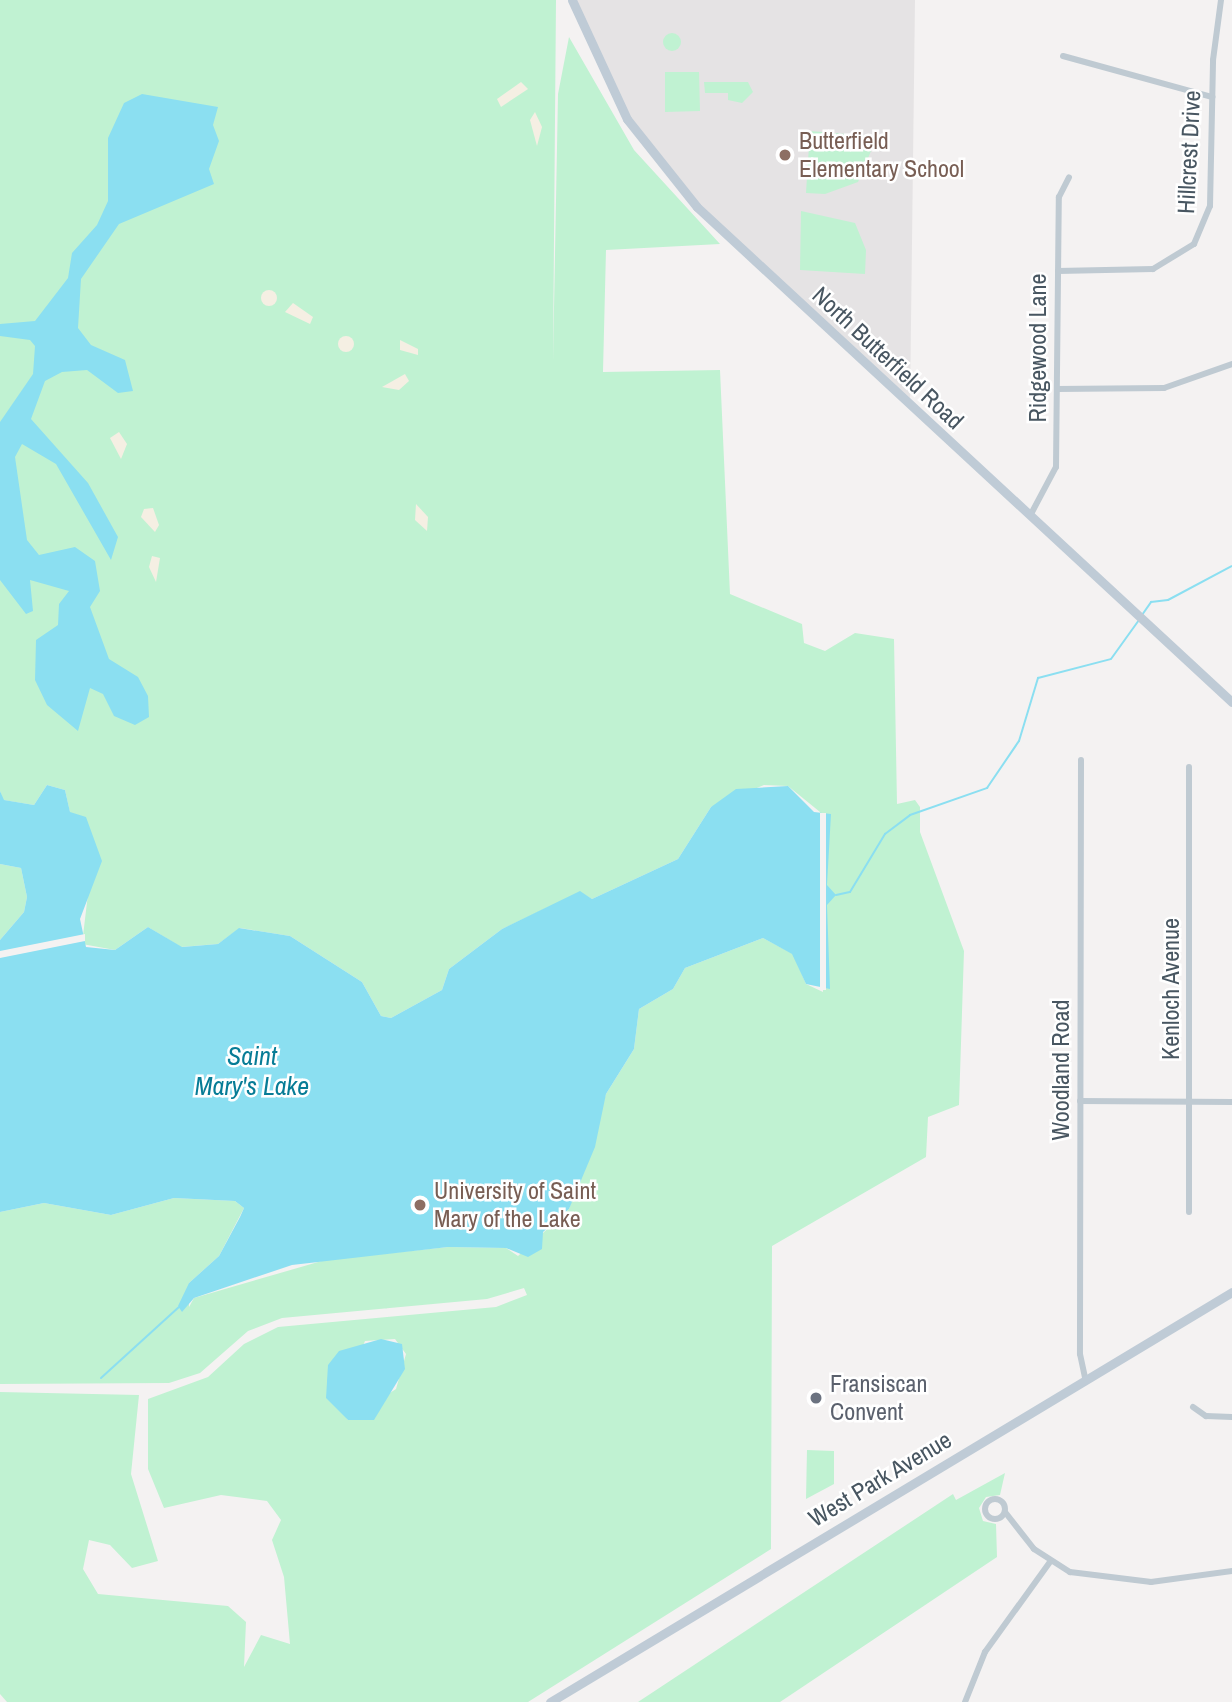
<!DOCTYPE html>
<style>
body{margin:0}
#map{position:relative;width:1232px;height:1702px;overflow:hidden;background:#f4f2f2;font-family:"Archivo Narrow",sans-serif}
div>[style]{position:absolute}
.education>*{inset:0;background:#e5e3e4}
.green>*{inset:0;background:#c0f2d2}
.round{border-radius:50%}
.sand>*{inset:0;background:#f5efe3}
.water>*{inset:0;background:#8bdff1}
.pier>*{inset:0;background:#f4f2f2}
.stream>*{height:2px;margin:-1px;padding:0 1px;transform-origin:1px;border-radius:1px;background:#8bdff1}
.minor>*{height:6px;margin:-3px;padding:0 3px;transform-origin:3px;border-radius:3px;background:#bfcad2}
.minor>.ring{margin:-3px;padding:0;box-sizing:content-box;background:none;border:6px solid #bfcad2;border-radius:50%}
.secondary>*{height:9px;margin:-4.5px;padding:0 4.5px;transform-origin:4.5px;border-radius:4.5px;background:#bfcbd6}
.dots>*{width:19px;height:19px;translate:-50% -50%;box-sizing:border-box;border:4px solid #fff;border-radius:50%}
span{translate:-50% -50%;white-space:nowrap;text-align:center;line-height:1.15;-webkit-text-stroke:5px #fff;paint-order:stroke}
.education-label{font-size:24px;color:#785e54}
.left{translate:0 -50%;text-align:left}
.street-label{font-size:24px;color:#485661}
.worship-label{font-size:24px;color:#5b616d}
.water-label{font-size:26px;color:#077c96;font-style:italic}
</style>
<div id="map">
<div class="education">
<i style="clip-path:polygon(572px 0,915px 0,910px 404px,697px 207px,618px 104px)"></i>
</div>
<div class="green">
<i style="clip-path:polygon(evenodd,0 0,556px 0,553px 361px,558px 94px,569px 37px,634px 150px,720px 244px,606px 250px,603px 372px,720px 370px,730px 594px,802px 624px,804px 643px,825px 651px,855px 633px,894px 639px,897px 804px,915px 800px,920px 807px,920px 832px,964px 951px,959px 1105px,928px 1117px,926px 1157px,772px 1246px,771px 1549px,528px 1702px,7px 1702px,0 1694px,0 1392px,139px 1395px,131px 1474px,158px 1561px,132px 1568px,110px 1545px,89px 1540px,83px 1569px,98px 1594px,228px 1606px,246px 1622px,244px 1667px,261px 1635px,290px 1644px,284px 1577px,272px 1540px,281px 1520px,267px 1501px,221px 1495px,164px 1508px,148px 1469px,148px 1399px,208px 1377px,244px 1344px,278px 1327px,496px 1307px,527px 1295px,524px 1288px,487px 1299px,282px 1318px,248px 1331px,200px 1373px,169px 1383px,0 1384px,0 1212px,44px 1203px,111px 1215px,174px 1198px,235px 1201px,244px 1208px,219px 1256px,189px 1283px,189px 1307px,194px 1298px,325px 1260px,448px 1247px,506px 1248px,518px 1256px,569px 1209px,606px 1094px,634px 1049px,639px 1009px,673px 989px,685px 968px,763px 938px,793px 954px,806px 984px,823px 992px,820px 812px,788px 786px,764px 785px,711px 807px,678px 859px,592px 899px,580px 892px,502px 929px,449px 969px,442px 990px,391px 1018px,381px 1016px,362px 982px,290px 936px,240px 928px,218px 944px,181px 947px,148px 927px,115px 950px,82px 944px,88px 894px,65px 790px,47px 785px,34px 805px,3px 800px,0 791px,0 0,395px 1339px,406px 1354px,396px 1389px,348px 1420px,337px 1405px,365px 1341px,395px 1339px)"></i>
<i class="round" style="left:663px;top:33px;width:18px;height:18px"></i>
<i style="clip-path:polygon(665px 72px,699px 72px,700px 111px,665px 112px)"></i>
<i style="clip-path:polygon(704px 82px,748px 82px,753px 92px,742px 103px,728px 100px,728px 93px,705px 93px)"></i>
<i style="clip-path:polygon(810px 131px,870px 136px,871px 151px,858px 182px,825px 194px,806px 193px)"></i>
<i style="clip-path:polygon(801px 211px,855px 223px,866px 250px,865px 274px,800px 270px)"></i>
<i style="clip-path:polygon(0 864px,21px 868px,27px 897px,24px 912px,0 940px)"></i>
<i style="clip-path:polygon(807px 1450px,834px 1451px,834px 1484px,806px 1499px)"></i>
<i style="clip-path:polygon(1005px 1473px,1000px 1495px,986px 1497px,979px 1508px,983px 1521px,996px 1524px,997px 1557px,780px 1702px,638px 1702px,953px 1494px,956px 1500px)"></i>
</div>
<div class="sand">
<i style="clip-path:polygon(521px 82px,528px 89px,501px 107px,497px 99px)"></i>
<i style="clip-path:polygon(535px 112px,542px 127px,537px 146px,530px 120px)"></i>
<i class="round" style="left:261px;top:290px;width:16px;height:16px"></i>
<i style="clip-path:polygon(293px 303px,313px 317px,310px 324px,285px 312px)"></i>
<i class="round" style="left:338px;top:336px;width:16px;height:16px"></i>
<i style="clip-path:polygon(400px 340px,418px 349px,418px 355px,400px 350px)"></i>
<i style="clip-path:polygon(405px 374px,409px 381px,399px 390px,382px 387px)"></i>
<i style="clip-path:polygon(119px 432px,127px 444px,121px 459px,110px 438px)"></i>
<i style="clip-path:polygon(416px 504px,428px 517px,427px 531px,415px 520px)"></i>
<i style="clip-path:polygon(153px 508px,159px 525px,155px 532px,141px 517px,144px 509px)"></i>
<i style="clip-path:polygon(152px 556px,160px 558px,156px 582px,149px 567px)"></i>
</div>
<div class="water">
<i style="clip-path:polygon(142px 94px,218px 107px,213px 125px,219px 141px,209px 169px,214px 184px,119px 224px,81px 279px,78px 328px,91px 345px,125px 360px,133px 391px,118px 393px,87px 370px,62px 372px,45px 381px,31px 419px,88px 483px,118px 537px,111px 560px,56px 464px,22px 444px,15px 457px,27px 540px,39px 555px,75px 547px,95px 561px,100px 591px,90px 607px,109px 659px,138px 677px,148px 696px,149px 717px,135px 725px,114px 716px,103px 694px,90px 688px,78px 731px,47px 705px,35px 680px,36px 640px,58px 625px,59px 604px,69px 591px,30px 580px,33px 611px,26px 614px,0 580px,0 422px,33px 374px,35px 346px,30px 340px,0 336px,0 324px,35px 321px,68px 278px,72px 253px,97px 225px,108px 201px,108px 138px,124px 103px)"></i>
<i style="clip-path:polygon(47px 785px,65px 790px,70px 812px,86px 817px,102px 861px,80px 919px,86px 947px,115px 950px,148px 927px,182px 947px,218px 944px,239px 928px,290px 936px,362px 982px,381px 1016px,391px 1018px,442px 990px,449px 969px,502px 929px,580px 891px,592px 899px,678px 859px,711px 807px,736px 789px,788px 786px,814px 812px,831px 814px,827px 885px,836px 895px,827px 905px,830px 989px,806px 984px,792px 954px,763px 938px,685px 968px,673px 989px,639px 1009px,634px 1049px,606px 1094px,595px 1147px,569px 1209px,543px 1232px,542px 1249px,528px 1257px,506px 1248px,448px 1247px,292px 1265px,194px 1298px,182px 1312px,178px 1306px,189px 1283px,219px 1256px,240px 1217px,244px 1208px,235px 1201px,174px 1198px,111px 1215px,44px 1203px,0 1212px,0 940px,24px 912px,27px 897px,21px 868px,0 864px,0 791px,4px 800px,34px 805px)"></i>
<i style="clip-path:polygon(381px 1339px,402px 1344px,405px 1369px,374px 1420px,348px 1420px,326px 1398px,328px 1365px,339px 1351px)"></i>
</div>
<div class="pier">
<i style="clip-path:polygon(820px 813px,826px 813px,826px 990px,820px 990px)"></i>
<i style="clip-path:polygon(85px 934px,85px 941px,0 958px,0 951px)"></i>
</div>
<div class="stream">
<i style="left:1142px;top:615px;width:16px;rotate:-55deg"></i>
<i style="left:1151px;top:602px;width:17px;rotate:-7deg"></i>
<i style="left:1168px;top:600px;width:72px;rotate:-28deg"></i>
<i style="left:836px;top:895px;width:14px;rotate:-12deg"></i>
<i style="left:850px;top:892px;width:68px;rotate:-58.9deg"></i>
<i style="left:885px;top:834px;width:31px;rotate:-37deg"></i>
<i style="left:910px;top:815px;width:82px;rotate:-19.3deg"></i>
<i style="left:987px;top:788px;width:57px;rotate:-55.8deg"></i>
<i style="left:1019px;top:741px;width:66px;rotate:-73.2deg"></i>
<i style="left:1038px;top:678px;width:75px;rotate:-14.6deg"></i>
<i style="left:1111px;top:659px;width:48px;rotate:-54.3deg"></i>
<i style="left:101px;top:1378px;width:105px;rotate:-42.3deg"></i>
</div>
<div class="minor">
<i style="left:1063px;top:56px;width:155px;rotate:15.4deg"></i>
<i style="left:1058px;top:271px;width:95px;rotate:-1.2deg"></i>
<i style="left:1153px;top:269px;width:48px;rotate:-31.4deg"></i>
<i style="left:1194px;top:244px;width:41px;rotate:-67.2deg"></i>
<i style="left:1210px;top:206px;width:146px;rotate:-88.8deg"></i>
<i style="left:1213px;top:60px;width:61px;rotate:-82.4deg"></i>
<i style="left:1057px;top:389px;width:107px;rotate:-0.5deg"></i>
<i style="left:1164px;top:388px;width:72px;rotate:-19.4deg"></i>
<i style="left:1031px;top:514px;width:53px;rotate:-62deg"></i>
<i style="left:1056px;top:467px;width:270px;rotate:-89.4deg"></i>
<i style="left:1059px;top:197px;width:22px;rotate:-63deg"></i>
<i style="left:1081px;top:760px;width:594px;rotate:90.1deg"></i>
<i style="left:1080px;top:1354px;width:25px;rotate:78deg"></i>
<i style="left:1080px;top:1101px;width:152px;rotate:0.4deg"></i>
<i style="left:1189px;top:1212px;width:445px;rotate:-90deg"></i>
<i style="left:1193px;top:1407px;width:16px;rotate:35deg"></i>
<i style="left:1206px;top:1416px;width:26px;rotate:2deg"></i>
<i class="ring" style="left:985px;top:1499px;width:14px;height:14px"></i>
<i style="left:1005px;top:1512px;width:47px;rotate:51.9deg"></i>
<i style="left:1034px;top:1549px;width:43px;rotate:32.6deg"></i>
<i style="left:1070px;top:1572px;width:82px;rotate:7deg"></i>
<i style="left:1151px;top:1582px;width:82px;rotate:-7.7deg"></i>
<i style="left:965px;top:1702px;width:54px;rotate:-68.2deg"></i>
<i style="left:985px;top:1652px;width:111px;rotate:-54.2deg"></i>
</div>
<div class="secondary">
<i style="left:572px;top:0;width:131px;rotate:65.2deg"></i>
<i style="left:627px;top:119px;width:112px;rotate:51.5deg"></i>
<i style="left:697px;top:207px;width:729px;rotate:42.78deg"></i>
<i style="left:550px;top:1702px;width:796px;rotate:-31.01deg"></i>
</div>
<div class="dots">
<i style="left:785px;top:155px;background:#8d6e63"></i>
<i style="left:420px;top:1205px;background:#8d6e63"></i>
<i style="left:816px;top:1398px;background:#6b7280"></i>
</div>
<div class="education-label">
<span class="left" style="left:799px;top:155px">Butterfield<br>Elementary School</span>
<span class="left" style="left:434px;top:1205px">University of Saint<br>Mary of the Lake</span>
</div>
<div class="street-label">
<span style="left:1189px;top:152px;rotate:-87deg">Hillcrest Drive</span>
<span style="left:1038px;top:348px;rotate:-90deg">Ridgewood Lane</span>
<span style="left:888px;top:358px;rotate:43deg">North Butterfield Road</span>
<span style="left:1171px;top:989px;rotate:-90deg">Kenloch Avenue</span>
<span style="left:1061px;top:1070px;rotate:-90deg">Woodland Road</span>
<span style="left:880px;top:1479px;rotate:-31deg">West Park Avenue</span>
</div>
<div class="worship-label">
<span class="left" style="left:830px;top:1398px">Fransiscan<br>Convent</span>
</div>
<div class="water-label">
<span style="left:252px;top:1071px">Saint<br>Mary's Lake</span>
</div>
</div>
